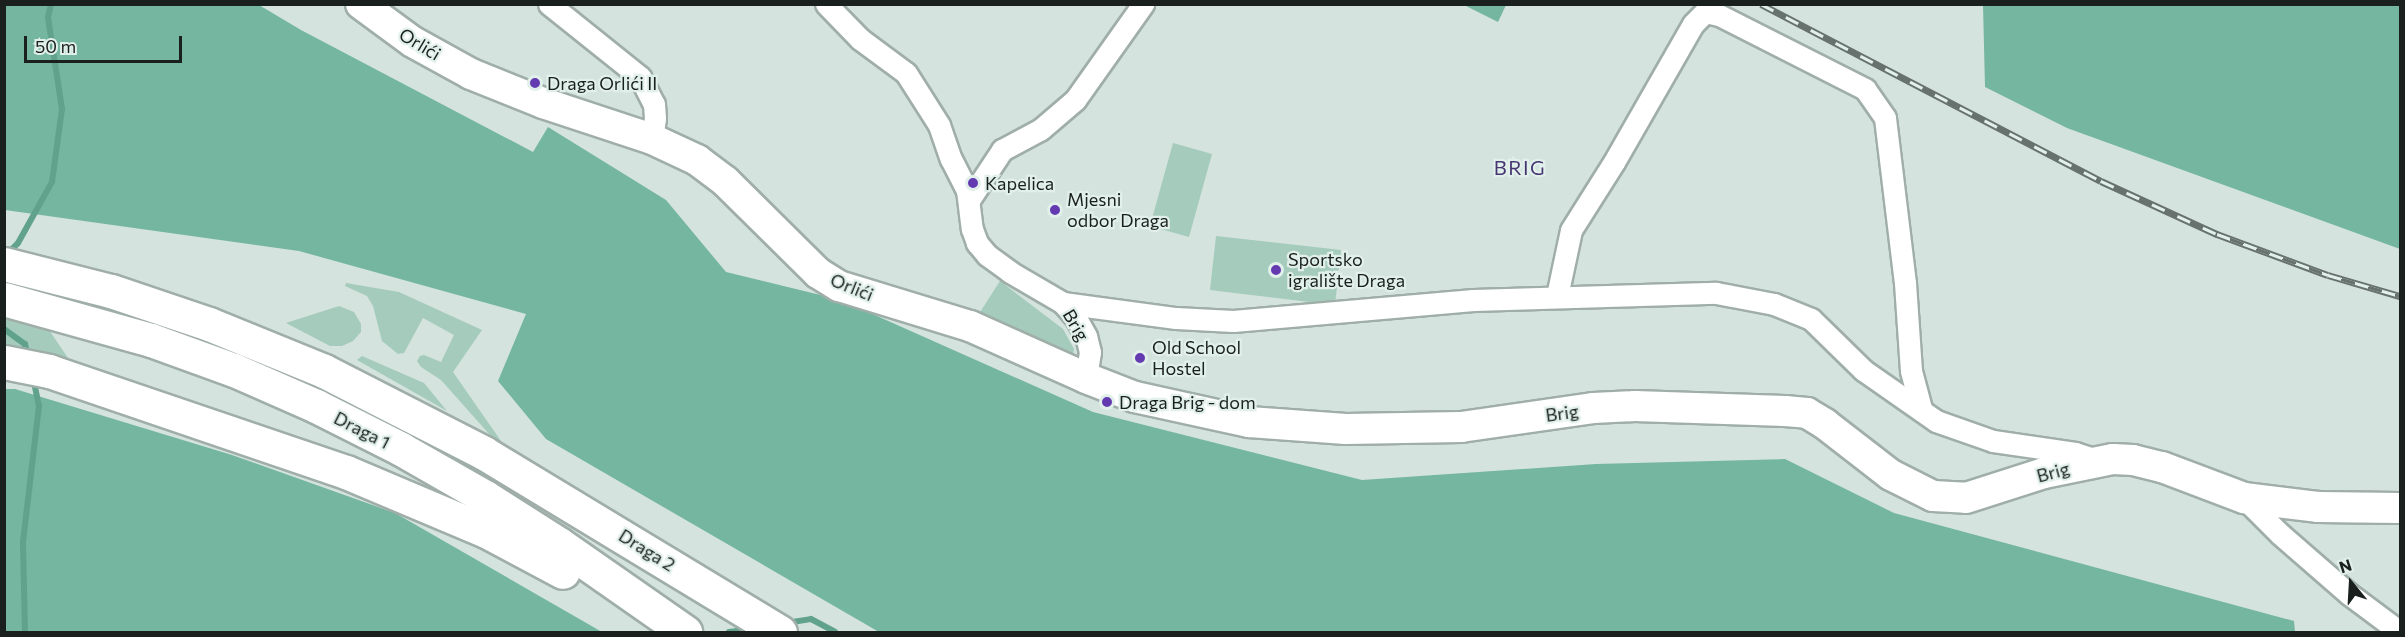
<!DOCTYPE html>
<meta charset="utf-8">
<style>
body{margin:0}
#map{position:relative;width:2405px;height:637px;overflow:hidden;background:#d4e3dd;font-family:Commissioner,sans-serif}
div>[style]{position:absolute}
.green>*{inset:0;background:#a4cbbc}
.forest>*{inset:0;background:#74b6a0}
.stream>*{height:6px;margin:-3px;padding:0 3px;transform-origin:3px;border-radius:3px;background:#61a28d}
.roads{filter:drop-shadow(2px 0 #a0aea9) drop-shadow(-2px 0 #a0aea9) drop-shadow(0 2px #a0aea9) drop-shadow(0 -2px #a0aea9)}
.street>*{height:21px;margin:-10.5px;padding:0 10.5px;transform-origin:10.5px;border-radius:10.5px;background:#fff}
.secondary>*{height:30px;margin:-15px;padding:0 15px;transform-origin:15px;border-radius:15px;background:#fff}
.highway>*{height:33px;margin:-16.5px;padding:0 16.5px;transform-origin:16.5px;border-radius:16.5px;background:#fff}
.rail>*{height:7px;margin-top:-3.5px;transform-origin:0;background:repeating-linear-gradient(90deg,#e1f0ea 0 14px,#67716d 0 28px);box-sizing:border-box;border-block:2px solid #67716d}
.dots>*{width:16px;height:16px;translate:-50% -50%;box-sizing:border-box;border:3px solid #e1f0ea;border-radius:50%}
span{translate:-50% -50%;white-space:nowrap;text-align:center;line-height:1.15;-webkit-text-stroke:4.5px #e1f0ea;paint-order:stroke}
.street-label{font-size:18px;color:#1a201e}
.poi-label{font-size:18px;color:#1a201e}
.left{translate:0 -50%;text-align:left}
.neighbourhood-label{font-size:20px;color:#473672;letter-spacing:1.5px}
.frame{position:absolute;inset:0;border:6px solid #1a201e;pointer-events:none}
.north{position:absolute;left:2321px;top:553px;width:60px;height:60px;-webkit-text-stroke:4px #e1f0ea;paint-order:stroke;rotate:342deg;font-size:16px;font-weight:700;line-height:24px;text-align:center;color:#1a201e}
.north::after{content:'';display:block;margin:auto;width:21px;height:27px;background:#1a201e;clip-path:polygon(50% 0,100% 100%,50% 72%,0 100%)}
.scale{position:absolute;left:24px;top:36px;width:158px;height:27px;box-sizing:border-box;border:3px solid #1a201e;border-top:0;padding-left:8px;font-size:18px;line-height:21px;white-space:nowrap;color:#1a201e;-webkit-text-stroke:4px #e1f0ea;paint-order:stroke}
</style>
<div id="map">
<div class="green">
<i style="clip-path:polygon(1173px 143px,1212px 154px,1189px 237px,1150px 226px)"></i>
<i style="clip-path:polygon(1216px 236px,1341px 250px,1335px 305px,1210px 290px)"></i>
<i style="clip-path:polygon(1000px 281px,1063px 329px,1074px 349px,1073px 355px,1068px 359px,977px 317px)"></i>
<i style="clip-path:polygon(346px 283px,399px 292px,482px 330px,453px 372px,501px 441px,498px 444px,441px 380px,421px 367px,417px 361px,420px 356px,424px 355px,441px 362px,454px 335px,423px 318px,404px 353px,398px 354px,382px 341px,373px 306px,367px 296px,345px 286px)"></i>
<i style="clip-path:polygon(339px 306px,354px 312px,361px 324px,361px 332px,353px 341px,342px 346px,330px 346px,286px 323px)"></i>
<i style="clip-path:polygon(4px 316px,47px 327px,72px 364px,5px 347px)"></i>
<i style="clip-path:polygon(362px 356px,424px 383px,447px 411px,357px 360px)"></i>
</div>
<div class="forest">
<i style="clip-path:polygon(5px 5px,259px 5px,301px 30px,533px 152px,548px 127px,666px 200px,726px 272px,841px 300px,1093px 412px,1362px 480px,1596px 464px,1785px 459px,1894px 513px,2294px 621px,2295px 632px,879px 632px,546px 439px,498px 381px,526px 314px,299px 251px,5px 210px)"></i>
<i style="clip-path:polygon(1464px 5px,1506px 5px,1498px 22px)"></i>
<i style="clip-path:polygon(1983px 5px,2400px 5px,2400px 249px,2067px 128px,1985px 87px)"></i>
<i style="clip-path:polygon(5px 389px,15px 389px,232px 455px,395px 513px,602px 632px,5px 632px)"></i>
</div>
<div class="stream">
<i style="left:8px;top:253px;width:14px;rotate:-45deg"></i>
<i style="left:18px;top:243px;width:70px;rotate:-60.9deg"></i>
<i style="left:52px;top:182px;width:74px;rotate:-82.2deg"></i>
<i style="left:62px;top:109px;width:93px;rotate:-98.7deg"></i>
<i style="left:48px;top:17px;width:13px;rotate:-77deg"></i>
<i style="left:4px;top:329px;width:26px;rotate:36deg"></i>
<i style="left:25px;top:344px;width:13px;rotate:77deg"></i>
<i style="left:786px;top:623px;width:25px;rotate:-9deg"></i>
<i style="left:811px;top:619px;width:27px;rotate:28deg"></i>
<i style="left:25px;top:632px;width:90px;rotate:-91.3deg"></i>
<i style="left:23px;top:542px;width:137px;rotate:-83.3deg"></i>
<i style="left:39px;top:406px;width:29px;rotate:-102deg"></i>
<i style="left:729px;top:632px;width:23px;rotate:-7deg"></i>
</div>
<div class="roads">
<div class="street">
<i style="left:549px;top:4px;width:117px;rotate:38.7deg"></i>
<i style="left:640px;top:77px;width:30px;rotate:63deg"></i>
<i style="left:654px;top:104px;width:14px;rotate:86deg"></i>
<i style="left:655px;top:118px;width:21px;rotate:98deg"></i>
<i style="left:826px;top:4px;width:49px;rotate:45.8deg"></i>
<i style="left:860px;top:39px;width:57px;rotate:36.5deg"></i>
<i style="left:906px;top:73px;width:62px;rotate:57.6deg"></i>
<i style="left:939px;top:125px;width:36px;rotate:71deg"></i>
<i style="left:951px;top:159px;width:35px;rotate:63deg"></i>
<i style="left:967px;top:190px;width:39px;rotate:83deg"></i>
<i style="left:972px;top:229px;width:15px;rotate:70deg"></i>
<i style="left:977px;top:243px;width:16px;rotate:50deg"></i>
<i style="left:987px;top:255px;width:29px;rotate:36deg"></i>
<i style="left:1010px;top:272px;width:61px;rotate:30.3deg"></i>
<i style="left:1063px;top:303px;width:20px;rotate:49deg"></i>
<i style="left:1076px;top:318px;width:21px;rotate:61deg"></i>
<i style="left:1086px;top:336px;width:16px;rotate:76deg"></i>
<i style="left:1090px;top:352px;width:26px;rotate:99deg"></i>
<i style="left:969px;top:200px;width:60px;rotate:-56.6deg"></i>
<i style="left:1002px;top:150px;width:44px;rotate:-28.3deg"></i>
<i style="left:1041px;top:129px;width:45px;rotate:-40.5deg"></i>
<i style="left:1075px;top:100px;width:118px;rotate:-54.7deg"></i>
<i style="left:1557px;top:296px;width:67px;rotate:-78deg"></i>
<i style="left:1571px;top:230px;width:80px;rotate:-57.7deg"></i>
<i style="left:1614px;top:162px;width:159px;rotate:-60.2deg"></i>
<i style="left:1693px;top:24px;width:17px;rotate:-45deg"></i>
<i style="left:1705px;top:12px;width:14px;rotate:12deg"></i>
<i style="left:1719px;top:15px;width:164px;rotate:26.9deg"></i>
<i style="left:1865px;top:89px;width:35px;rotate:55deg"></i>
<i style="left:1885px;top:118px;width:166px;rotate:83.1deg"></i>
<i style="left:1905px;top:283px;width:88px;rotate:86.1deg"></i>
<i style="left:1911px;top:371px;width:39px;rotate:75deg"></i>
<i style="left:1063px;top:303px;width:114px;rotate:7.6deg"></i>
<i style="left:1176px;top:318px;width:57px;rotate:3deg"></i>
<i style="left:1233px;top:321px;width:241px;rotate:-5deg"></i>
<i style="left:1473px;top:300px;width:243px;rotate:-1.7deg"></i>
<i style="left:1716px;top:293px;width:59px;rotate:10.7deg"></i>
<i style="left:1774px;top:304px;width:40px;rotate:22deg"></i>
<i style="left:1811px;top:319px;width:73px;rotate:44.4deg"></i>
<i style="left:1863px;top:370px;width:89px;rotate:34.9deg"></i>
<i style="left:1936px;top:421px;width:60px;rotate:19.3deg"></i>
<i style="left:1993px;top:441px;width:83px;rotate:8.3deg"></i>
<i style="left:2075px;top:453px;width:22px;rotate:18deg"></i>
<i style="left:2244px;top:498px;width:51px;rotate:45deg"></i>
<i style="left:2280px;top:534px;width:91px;rotate:41deg"></i>
<i style="left:2349px;top:594px;width:64px;rotate:36.7deg"></i>
</div>
<div class="secondary">
<i style="left:361px;top:4px;width:64px;rotate:36.2deg"></i>
<i style="left:413px;top:42px;width:66px;rotate:28.9deg"></i>
<i style="left:471px;top:74px;width:78px;rotate:21.9deg"></i>
<i style="left:543px;top:103px;width:115px;rotate:18.3deg"></i>
<i style="left:652px;top:139px;width:50px;rotate:25deg"></i>
<i style="left:697px;top:160px;width:35px;rotate:37deg"></i>
<i style="left:725px;top:181px;width:131px;rotate:44.7deg"></i>
<i style="left:818px;top:273px;width:25px;rotate:32deg"></i>
<i style="left:839px;top:286px;width:137px;rotate:17deg"></i>
<i style="left:970px;top:326px;width:127px;rotate:24.1deg"></i>
<i style="left:1086px;top:378px;width:53px;rotate:21.2deg"></i>
<i style="left:1135px;top:397px;width:117px;rotate:12.4deg"></i>
<i style="left:1249px;top:422px;width:97px;rotate:4.1deg"></i>
<i style="left:1346px;top:429px;width:115px;rotate:-1deg"></i>
<i style="left:1461px;top:427px;width:133px;rotate:-8.2deg"></i>
<i style="left:1593px;top:408px;width:42px;rotate:-2.7deg"></i>
<i style="left:1635px;top:406px;width:150px;rotate:1.9deg"></i>
<i style="left:1785px;top:411px;width:22px;rotate:5deg"></i>
<i style="left:1807px;top:413px;width:21px;rotate:31deg"></i>
<i style="left:1825px;top:424px;width:83px;rotate:37.7deg"></i>
<i style="left:1891px;top:475px;width:47px;rotate:26.6deg"></i>
<i style="left:1933px;top:496px;width:33px;rotate:3deg"></i>
<i style="left:1966px;top:498px;width:82px;rotate:-17.8deg"></i>
<i style="left:2044px;top:473px;width:70px;rotate:-11.5deg"></i>
<i style="left:2113px;top:459px;width:20px;rotate:3deg"></i>
<i style="left:2133px;top:460px;width:30px;rotate:14deg"></i>
<i style="left:2162px;top:467px;width:88px;rotate:20.7deg"></i>
<i style="left:2244px;top:498px;width:75px;rotate:6.9deg"></i>
<i style="left:2318px;top:507px;width:82px;rotate:0.7deg"></i>
</div>
<div class="highway">
<i style="left:4px;top:264px;width:110px;rotate:14.2deg"></i>
<i style="left:111px;top:291px;width:103px;rotate:18.6deg"></i>
<i style="left:209px;top:324px;width:124px;rotate:22.2deg"></i>
<i style="left:324px;top:371px;width:180px;rotate:27.1deg"></i>
<i style="left:484px;top:453px;width:346px;rotate:31.2deg"></i>
<i style="left:4px;top:299px;width:153px;rotate:15.6deg"></i>
<i style="left:151px;top:340px;width:88px;rotate:19.9deg"></i>
<i style="left:234px;top:370px;width:90px;rotate:23.7deg"></i>
<i style="left:316px;top:406px;width:95px;rotate:26.8deg"></i>
<i style="left:401px;top:449px;width:97px;rotate:29.7deg"></i>
<i style="left:485px;top:497px;width:88px;rotate:32.4deg"></i>
<i style="left:559px;top:544px;width:154px;rotate:34.9deg"></i>
<i style="left:4px;top:362px;width:46px;rotate:11.3deg"></i>
<i style="left:49px;top:371px;width:314px;rotate:18.8deg"></i>
<i style="left:346px;top:472px;width:152px;rotate:22.9deg"></i>
<i style="left:486px;top:531px;width:87px;rotate:28deg"></i>
</div>
</div>
<div class="rail">
<i style="left:1761px;top:4px;width:383px;rotate:27.5deg"></i>
<i style="left:2101px;top:181px;width:128px;rotate:24.6deg"></i>
<i style="left:2217px;top:234px;width:118px;rotate:20.3deg"></i>
<i style="left:2328px;top:275px;width:75px;rotate:16.3deg"></i>
</div>
<div class="dots">
<i style="left:535px;top:83px;background:#643ab1"></i>
<i style="left:973px;top:183px;background:#643ab1"></i>
<i style="left:1055px;top:210px;background:#643ab1"></i>
<i style="left:1276px;top:270px;background:#643ab1"></i>
<i style="left:1140px;top:358px;background:#643ab1"></i>
<i style="left:1107px;top:402px;background:#643ab1"></i>
</div>
<div class="street-label">
<span style="left:420px;top:44px;rotate:31deg">Orlići</span>
<span style="left:852px;top:287px;rotate:22deg">Orlići</span>
<span style="left:1076px;top:325px;rotate:60deg">Brig</span>
<span style="left:1562px;top:413px;rotate:-8deg">Brig</span>
<span style="left:362px;top:430px;rotate:27deg">Draga 1</span>
<span style="left:2053px;top:472px;rotate:-15deg">Brig</span>
<span style="left:647px;top:550px;rotate:32deg">Draga 2</span>
</div>
<div class="poi-label">
<span class="left" style="left:547px;top:83px">Draga Orlići II</span>
<span class="left" style="left:985px;top:183px">Kapelica</span>
<span class="left" style="left:1067px;top:210px">Mjesni<br>odbor Draga</span>
<span class="left" style="left:1288px;top:270px">Sportsko<br>igralište Draga</span>
<span class="left" style="left:1152px;top:358px">Old School<br>Hostel</span>
<span class="left" style="left:1119px;top:402px">Draga Brig - dom</span>
</div>
<div class="neighbourhood-label">
<span style="left:1520px;top:167px">BRIG</span>
</div>
<div class="frame"></div>
<div class="north">N</div>
<div class="scale">50 m</div>
</div>
